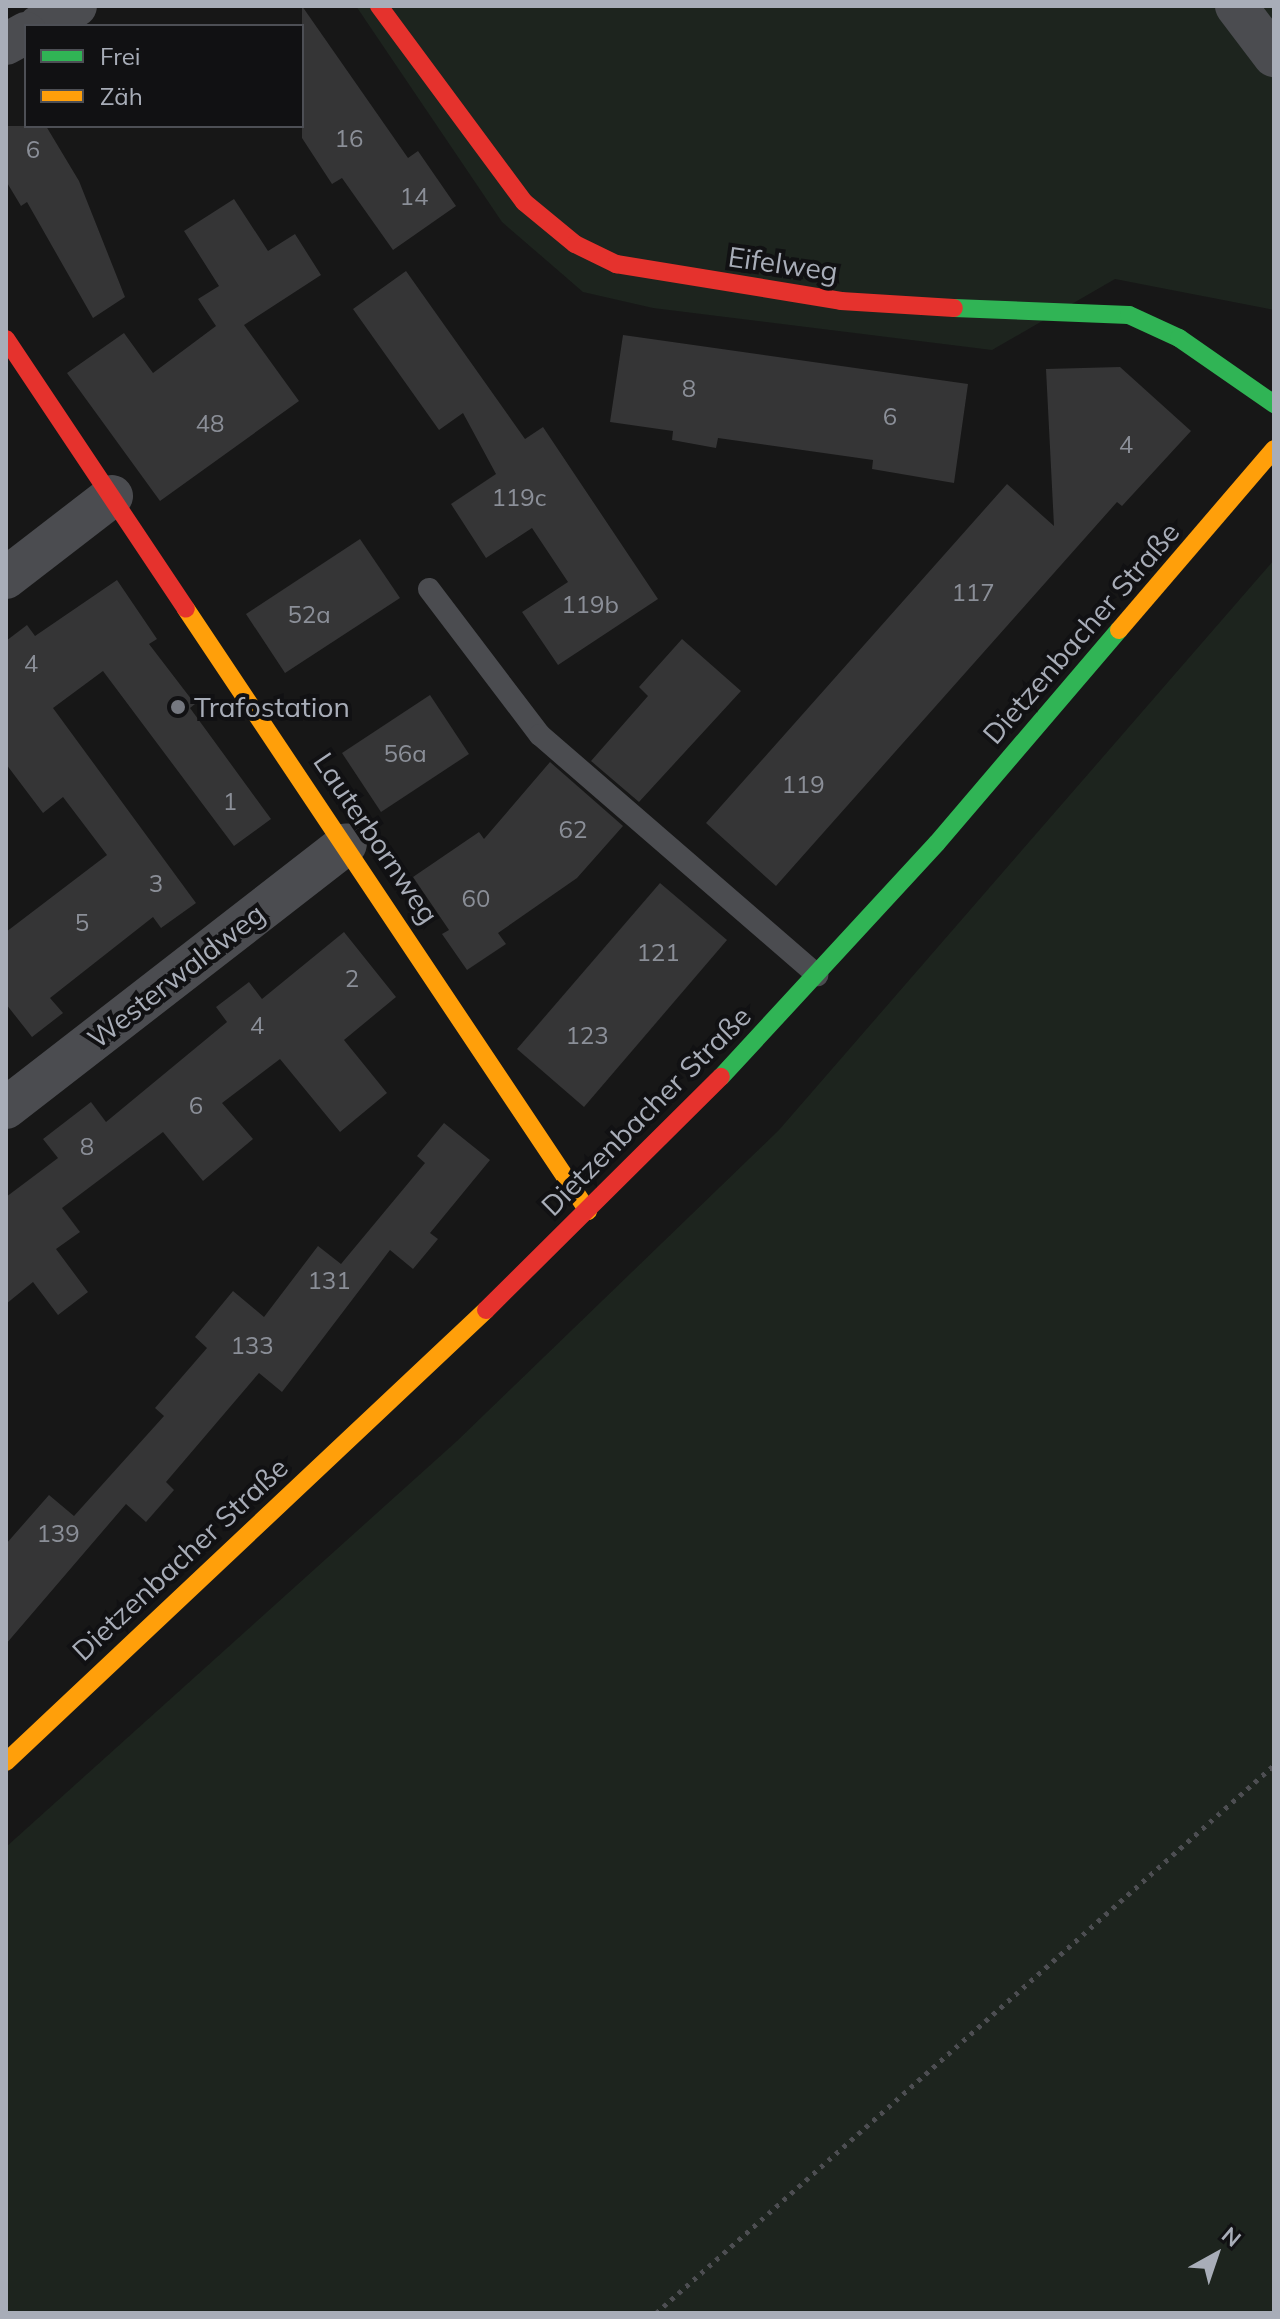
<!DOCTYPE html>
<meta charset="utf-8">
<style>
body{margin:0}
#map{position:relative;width:1280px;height:2319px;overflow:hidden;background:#171717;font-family:Mulish,sans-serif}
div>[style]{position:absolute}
.green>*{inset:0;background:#1d241e}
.building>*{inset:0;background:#353536}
.path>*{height:5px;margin-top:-2.5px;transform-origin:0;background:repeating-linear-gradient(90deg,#4d4e52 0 4px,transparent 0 10px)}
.lane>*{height:22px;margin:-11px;padding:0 11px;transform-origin:11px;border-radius:11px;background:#4b4c50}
.street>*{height:42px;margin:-21px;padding:0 21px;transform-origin:21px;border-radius:21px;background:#4b4c50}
.fast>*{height:18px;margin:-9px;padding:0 9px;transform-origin:9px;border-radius:9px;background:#30b455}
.slow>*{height:18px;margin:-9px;padding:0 9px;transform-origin:9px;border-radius:9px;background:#ff9f0a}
.jam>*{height:18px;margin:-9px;padding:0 9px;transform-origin:9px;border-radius:9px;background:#e5322d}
.dots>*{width:22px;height:22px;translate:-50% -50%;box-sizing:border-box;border:4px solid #111113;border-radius:50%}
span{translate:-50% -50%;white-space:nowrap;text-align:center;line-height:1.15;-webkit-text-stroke:8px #111113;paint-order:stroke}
.number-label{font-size:24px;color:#8b8f98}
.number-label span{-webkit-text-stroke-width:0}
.street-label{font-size:28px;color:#a8adb8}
.poi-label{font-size:28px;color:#a8adb8}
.left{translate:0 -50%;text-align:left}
.frame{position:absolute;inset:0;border:8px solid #a8adb8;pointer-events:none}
.legend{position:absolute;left:24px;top:24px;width:280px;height:104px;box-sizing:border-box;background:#111113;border:2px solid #4d4f55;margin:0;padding:10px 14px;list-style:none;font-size:24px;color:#a8adb8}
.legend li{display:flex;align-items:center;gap:16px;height:40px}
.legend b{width:40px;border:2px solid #4d4f55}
.north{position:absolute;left:1176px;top:2215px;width:80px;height:80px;-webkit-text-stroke:6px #111113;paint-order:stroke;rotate:40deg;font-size:22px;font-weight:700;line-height:32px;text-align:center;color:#a8adb8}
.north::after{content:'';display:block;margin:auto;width:28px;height:36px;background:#a8adb8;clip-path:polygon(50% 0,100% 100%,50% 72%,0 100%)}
</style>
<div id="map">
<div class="green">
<i style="clip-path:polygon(356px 6px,1274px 6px,1274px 310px,1115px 279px,992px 350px,653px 308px,583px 292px,502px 222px)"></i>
<i style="clip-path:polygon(1274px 560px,1274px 2313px,6px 2313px,6px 1847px,457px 1441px,779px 1130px)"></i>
</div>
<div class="building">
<i style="clip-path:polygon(302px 6px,408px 158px,418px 151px,456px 206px,393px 250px,342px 178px,332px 184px,302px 138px)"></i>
<i style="clip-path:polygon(6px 126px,46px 126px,79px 181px,125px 297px,93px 318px,27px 202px,21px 206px,6px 181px)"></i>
<i style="clip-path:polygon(234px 199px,268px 251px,295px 234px,321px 275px,244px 325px,299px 401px,160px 501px,67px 373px,124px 333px,153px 373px,216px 326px,198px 299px,219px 286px,184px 231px)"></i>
<i style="clip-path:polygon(406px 271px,525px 439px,543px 427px,658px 599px,558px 665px,522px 612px,568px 582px,532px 528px,486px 558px,451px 504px,496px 474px,463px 413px,439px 430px,353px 309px)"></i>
<i style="clip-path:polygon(623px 335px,968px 384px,954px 483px,872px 469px,873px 460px,718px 438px,716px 448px,672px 440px,673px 431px,610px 422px)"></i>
<i style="clip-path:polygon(1120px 367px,1191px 431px,1122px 506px,1117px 502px,776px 886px,706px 823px,1007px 484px,1054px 526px,1046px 369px)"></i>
<i style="clip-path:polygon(360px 539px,400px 598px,285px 673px,246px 614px)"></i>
<i style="clip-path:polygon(117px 580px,157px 639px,149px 644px,195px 704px,190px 708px,271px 819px,234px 846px,103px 671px,53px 708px,196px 903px,161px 928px,153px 917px,50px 998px,63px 1013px,32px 1037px,6px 1004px,6px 932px,107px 855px,63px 797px,43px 813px,6px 764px,6px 641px,27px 625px,35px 636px)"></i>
<i style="clip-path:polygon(682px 639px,741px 691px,639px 802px,591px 761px,648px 696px,639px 687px)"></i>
<i style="clip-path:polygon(430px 695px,469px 754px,381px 812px,342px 753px)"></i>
<i style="clip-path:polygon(550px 762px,623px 826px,577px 878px,498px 933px,506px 944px,467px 970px,442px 934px,449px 930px,413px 877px,479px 832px,484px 839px)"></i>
<i style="clip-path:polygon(660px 883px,727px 940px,584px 1107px,517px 1049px)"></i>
<i style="clip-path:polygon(344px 932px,396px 997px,344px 1040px,387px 1093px,340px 1132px,280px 1059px,222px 1103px,253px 1139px,203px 1181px,163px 1132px,62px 1208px,80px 1232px,56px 1249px,88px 1292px,58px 1315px,33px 1282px,6px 1304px,6px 1197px,58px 1158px,43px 1139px,91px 1102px,106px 1122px,227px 1022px,216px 1007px,249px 982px,262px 999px)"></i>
<i style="clip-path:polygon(444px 1123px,490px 1160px,430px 1233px,438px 1239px,413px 1269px,390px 1250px,282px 1392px,259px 1373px,166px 1482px,174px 1490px,146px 1522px,126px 1504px,6px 1644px,6px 1544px,49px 1495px,74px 1516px,164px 1416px,155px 1408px,207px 1348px,195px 1337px,233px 1291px,264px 1317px,318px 1246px,341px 1264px,425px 1163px,417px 1156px)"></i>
</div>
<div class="path">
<i style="left:656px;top:2313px;width:826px;rotate:-41.56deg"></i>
</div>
<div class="lane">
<i style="left:429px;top:589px;width:183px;rotate:52.8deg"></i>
<i style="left:540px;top:735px;width:367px;rotate:40.9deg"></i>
</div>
<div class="street">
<i style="left:1236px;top:6px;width:63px;rotate:52.8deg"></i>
<i style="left:39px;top:26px;width:42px;rotate:-28.4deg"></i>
<i style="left:6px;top:44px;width:23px;rotate:-29deg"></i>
<i style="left:6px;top:578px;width:134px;rotate:-37.7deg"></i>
<i style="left:6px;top:1108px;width:430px;rotate:-37.8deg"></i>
</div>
<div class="fast">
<i style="left:954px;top:308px;width:175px;rotate:2.3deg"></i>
<i style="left:1129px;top:315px;width:55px;rotate:24.7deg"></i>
<i style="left:1179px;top:338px;width:116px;rotate:34.8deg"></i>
<i style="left:721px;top:1077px;width:318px;rotate:-47.3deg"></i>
<i style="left:937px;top:843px;width:280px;rotate:-49.5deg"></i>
</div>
<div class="slow">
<i style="left:186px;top:609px;width:724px;rotate:56.27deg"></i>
<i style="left:1119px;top:630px;width:238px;rotate:-49.4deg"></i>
<i style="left:6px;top:1762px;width:659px;rotate:-43.28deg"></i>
</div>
<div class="jam">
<i style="left:379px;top:6px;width:244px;rotate:53.5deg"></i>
<i style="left:524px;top:202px;width:66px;rotate:39.5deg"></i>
<i style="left:575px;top:244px;width:46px;rotate:26deg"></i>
<i style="left:616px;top:264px;width:228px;rotate:9.3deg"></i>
<i style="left:841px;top:301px;width:113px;rotate:3.5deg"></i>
<i style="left:6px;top:339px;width:324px;rotate:56.3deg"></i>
<i style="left:486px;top:1310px;width:331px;rotate:-44.8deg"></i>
</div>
<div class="dots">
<i style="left:178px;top:707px;background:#757880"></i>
</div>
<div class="number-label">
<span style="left:349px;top:139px">16</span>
<span style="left:33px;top:150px">6</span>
<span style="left:414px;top:197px">14</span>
<span style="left:689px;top:389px">8</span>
<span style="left:890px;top:417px">6</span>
<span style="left:210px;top:424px">48</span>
<span style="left:1126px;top:445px">4</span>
<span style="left:519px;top:498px">119c</span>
<span style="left:973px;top:593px">117</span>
<span style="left:590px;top:605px">119b</span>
<span style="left:309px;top:615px">52a</span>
<span style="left:31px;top:664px">4</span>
<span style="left:405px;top:754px">56a</span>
<span style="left:803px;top:785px">119</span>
<span style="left:230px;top:802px">1</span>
<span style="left:573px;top:830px">62</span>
<span style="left:156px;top:884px">3</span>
<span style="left:476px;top:899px">60</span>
<span style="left:82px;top:923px">5</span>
<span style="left:658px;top:953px">121</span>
<span style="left:352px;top:979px">2</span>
<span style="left:257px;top:1026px">4</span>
<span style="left:587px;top:1036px">123</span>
<span style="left:196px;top:1106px">6</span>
<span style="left:87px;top:1147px">8</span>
<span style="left:329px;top:1281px">131</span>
<span style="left:252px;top:1346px">133</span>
<span style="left:58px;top:1534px">139</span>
</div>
<div class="street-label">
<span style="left:783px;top:264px;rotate:8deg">Eifelweg</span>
<span style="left:1081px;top:633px;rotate:-49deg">Dietzenbacher Straße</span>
<span style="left:376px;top:838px;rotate:56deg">Lauterbornweg</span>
<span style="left:176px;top:976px;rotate:-38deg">Westerwaldweg</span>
<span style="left:646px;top:1111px;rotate:-45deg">Dietzenbacher Straße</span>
<span style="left:180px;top:1559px;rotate:-43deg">Dietzenbacher Straße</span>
</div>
<div class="poi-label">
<span class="left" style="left:194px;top:707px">Trafostation</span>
</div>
<div class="frame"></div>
<ul class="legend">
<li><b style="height:10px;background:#30b455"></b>Frei</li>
<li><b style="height:10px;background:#ff9f0a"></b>Zäh</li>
</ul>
<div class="north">N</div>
</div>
